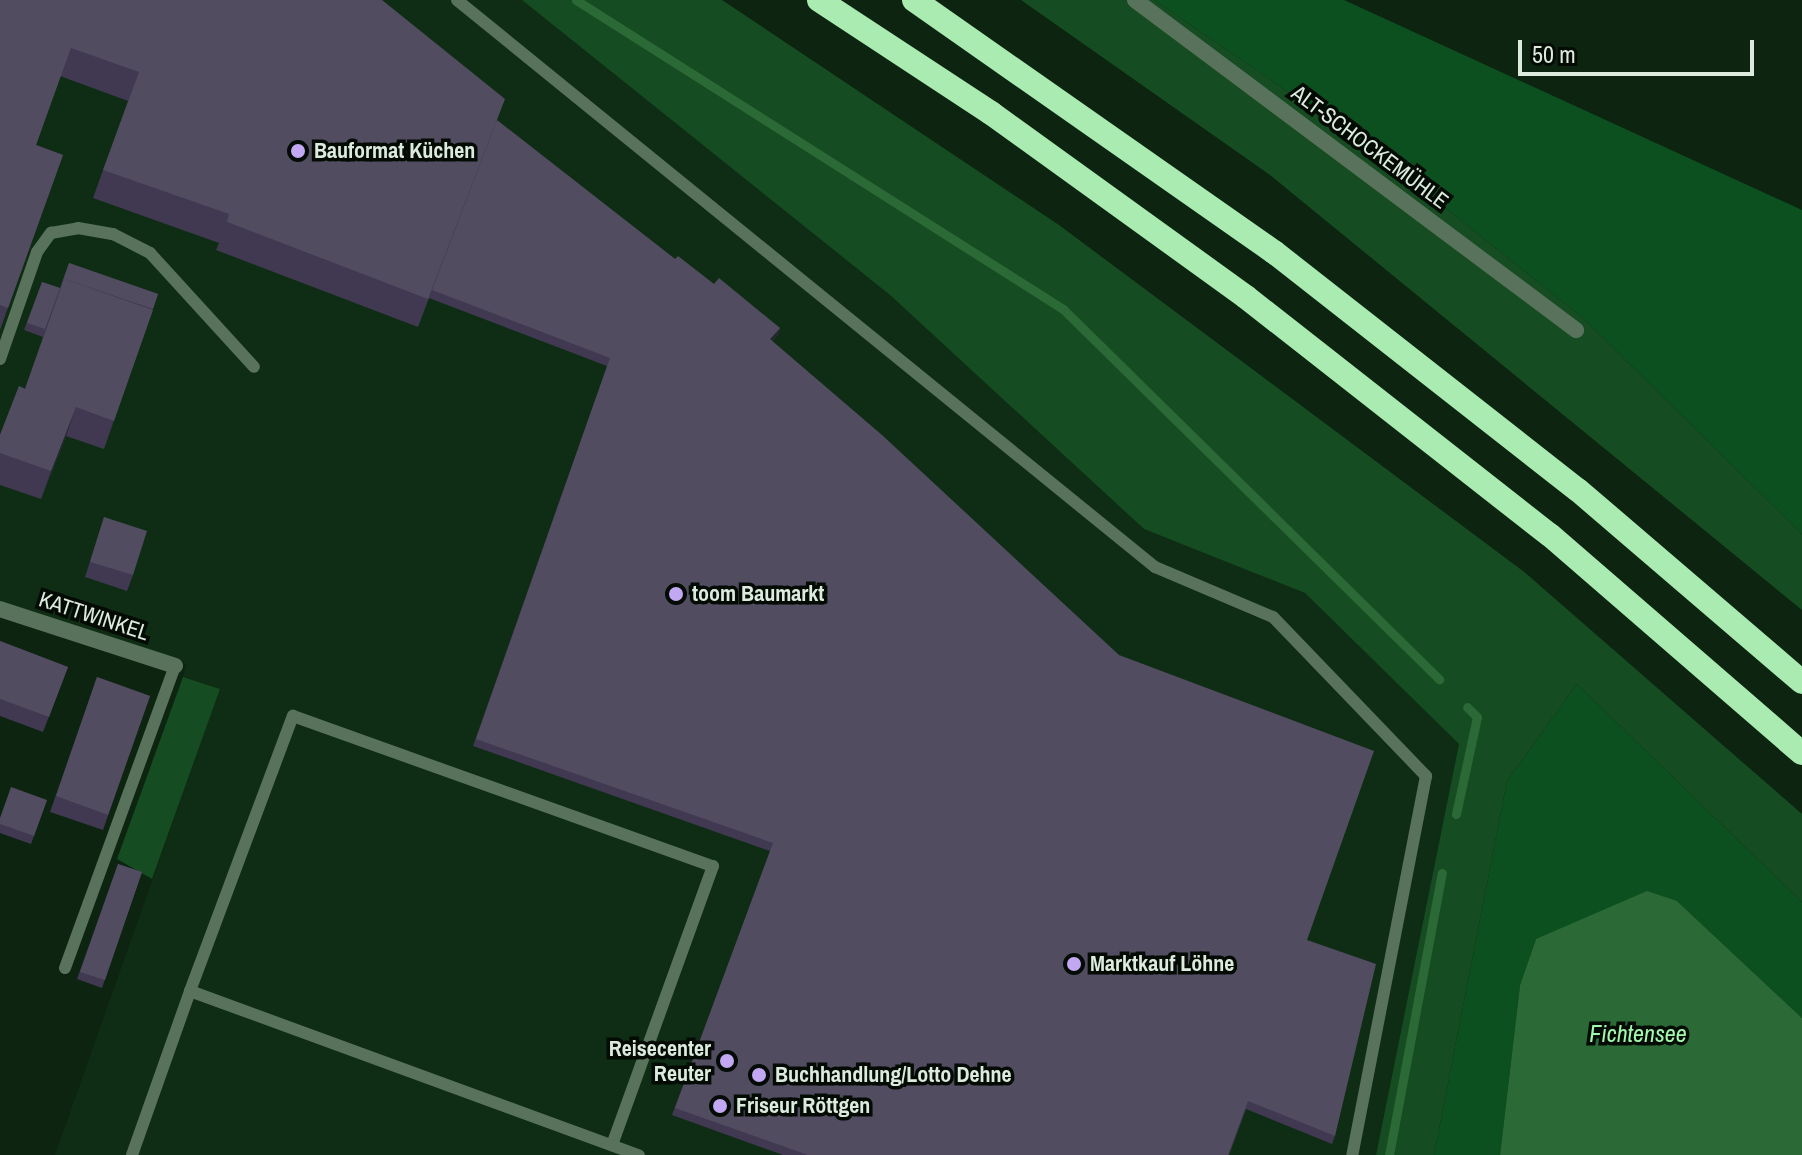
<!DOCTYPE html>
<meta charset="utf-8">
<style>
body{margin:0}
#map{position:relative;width:1802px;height:1155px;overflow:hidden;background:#0c2410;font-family:"Archivo Narrow",sans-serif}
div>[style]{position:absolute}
.built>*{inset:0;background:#0f2d15}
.green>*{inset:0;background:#164c21}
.forest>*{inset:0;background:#0d501f}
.water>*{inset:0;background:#2b6936}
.stream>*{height:9px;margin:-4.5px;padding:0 4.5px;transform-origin:4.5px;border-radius:4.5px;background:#2b6936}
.lane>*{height:12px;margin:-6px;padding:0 6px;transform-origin:6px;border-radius:6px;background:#59725b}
.street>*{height:16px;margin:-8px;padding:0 8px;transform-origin:8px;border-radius:8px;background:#59725b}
.highway>*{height:24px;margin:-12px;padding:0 12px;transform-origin:12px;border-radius:12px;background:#aaebb1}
.wall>*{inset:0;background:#413851}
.shaded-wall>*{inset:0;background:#252830}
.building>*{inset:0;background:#514c60}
.dots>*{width:22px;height:22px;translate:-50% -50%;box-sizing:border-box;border:4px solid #030b04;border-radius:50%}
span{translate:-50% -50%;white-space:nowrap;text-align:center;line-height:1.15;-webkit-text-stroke:7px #030b04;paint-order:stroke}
.street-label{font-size:22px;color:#dcebdd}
.poi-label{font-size:22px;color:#dcebdd;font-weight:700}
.left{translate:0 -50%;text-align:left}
.right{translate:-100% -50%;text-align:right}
.water-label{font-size:24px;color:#a3faae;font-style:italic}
.scale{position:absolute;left:1518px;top:40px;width:236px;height:36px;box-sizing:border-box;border:4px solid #dcebdd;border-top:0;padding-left:10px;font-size:24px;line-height:28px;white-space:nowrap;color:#dcebdd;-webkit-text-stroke:6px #030b04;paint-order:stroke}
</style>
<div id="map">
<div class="built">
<i style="clip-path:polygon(0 0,522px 0,890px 295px,1144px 529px,1305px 593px,1459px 744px,1376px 1155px,55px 1155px,220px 689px,183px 677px,186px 664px,0 604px)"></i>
</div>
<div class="green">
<i style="clip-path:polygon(522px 0,722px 0,1059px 225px,1523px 571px,1802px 814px,1802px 902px,1577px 684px,1507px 781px,1434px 1155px,1376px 1155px,1459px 744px,1305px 593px,1144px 529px,890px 295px)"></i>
<i style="clip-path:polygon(1021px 0,1154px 0,1373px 150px,1583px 318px,1802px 534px,1802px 610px,1270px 175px)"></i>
<i style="clip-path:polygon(183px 677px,220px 689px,152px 879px,117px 859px)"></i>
</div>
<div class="forest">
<i style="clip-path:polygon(1154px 0,1344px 0,1802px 210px,1802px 534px,1583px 318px,1373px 150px)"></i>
<i style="clip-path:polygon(1577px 684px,1802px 902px,1802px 1018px,1677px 901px,1536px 939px,1520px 985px,1500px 1155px,1434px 1155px,1507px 781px)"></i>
</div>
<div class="water">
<i style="clip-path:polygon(1647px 891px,1677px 901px,1802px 1018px,1802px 1155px,1500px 1155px,1520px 985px,1536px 939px)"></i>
</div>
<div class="stream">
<i style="left:576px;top:0;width:577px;rotate:32.4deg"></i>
<i style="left:1063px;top:309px;width:528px;rotate:44.54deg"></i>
<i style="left:1456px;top:814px;width:99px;rotate:-77.8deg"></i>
<i style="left:1477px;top:717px;width:14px;rotate:-135deg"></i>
<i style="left:1389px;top:1155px;width:287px;rotate:-79.4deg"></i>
</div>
<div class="lane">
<i style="left:457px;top:0;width:899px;rotate:39.09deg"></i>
<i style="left:1155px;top:567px;width:128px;rotate:23deg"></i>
<i style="left:1273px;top:617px;width:221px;rotate:46.1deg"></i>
<i style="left:1426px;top:776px;width:386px;rotate:101deg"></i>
<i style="left:0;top:359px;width:113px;rotate:-70.9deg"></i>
<i style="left:37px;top:252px;width:24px;rotate:-54deg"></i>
<i style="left:51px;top:233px;width:27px;rotate:-10deg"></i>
<i style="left:78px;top:228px;width:36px;rotate:10deg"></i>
<i style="left:113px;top:234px;width:42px;rotate:27.2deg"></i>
<i style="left:150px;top:253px;width:154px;rotate:47.6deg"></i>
<i style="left:65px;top:968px;width:321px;rotate:-70deg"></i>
<i style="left:190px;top:991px;width:294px;rotate:-69.5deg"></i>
<i style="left:293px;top:716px;width:446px;rotate:19.7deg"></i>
<i style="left:713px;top:866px;width:297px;rotate:109.9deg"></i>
<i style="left:132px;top:1155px;width:174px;rotate:-70.5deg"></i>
<i style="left:190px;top:991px;width:478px;rotate:20.1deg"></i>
</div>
<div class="street">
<i style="left:1135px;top:0;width:551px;rotate:36.81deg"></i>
<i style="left:0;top:609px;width:184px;rotate:18deg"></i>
</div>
<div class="highway">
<i style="left:819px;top:0;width:206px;rotate:33.3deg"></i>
<i style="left:991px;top:113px;width:314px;rotate:35.8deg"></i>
<i style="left:1246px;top:297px;width:386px;rotate:38.1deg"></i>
<i style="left:1550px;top:535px;width:333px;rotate:40.9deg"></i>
<i style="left:914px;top:0;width:439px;rotate:35deg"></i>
<i style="left:1274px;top:252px;width:386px;rotate:38.1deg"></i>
<i style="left:1578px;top:490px;width:295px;rotate:40.6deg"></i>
</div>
<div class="wall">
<i style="clip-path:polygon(0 0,497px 121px,675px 259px,780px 328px,778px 335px,772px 341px,1307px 940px,1335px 1136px,1332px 1144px,1246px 1109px,1229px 1155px,783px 1155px,672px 1115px,770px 851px,473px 746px,607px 366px,429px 298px,418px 327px,216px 250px,219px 243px,93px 198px,128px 101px,60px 76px,36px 145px,63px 155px,0 330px)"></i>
<i style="clip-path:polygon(69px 263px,158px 294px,104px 449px,66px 436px,41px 499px,0 485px,0 435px,19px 386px,25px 389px,56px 300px,43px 337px,24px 330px,42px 282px,60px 288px)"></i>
<i style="clip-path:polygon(104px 517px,133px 575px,127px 591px,85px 577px)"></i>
<i style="clip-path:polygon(0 641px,68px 667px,43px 732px,0 716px)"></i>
<i style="clip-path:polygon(97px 677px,150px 696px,103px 830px,50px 812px)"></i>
<i style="clip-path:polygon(47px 800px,31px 844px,0 833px,0 818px)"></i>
<i style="clip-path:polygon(118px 864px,142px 872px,102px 988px,77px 979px)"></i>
</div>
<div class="shaded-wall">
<i style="clip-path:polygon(780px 328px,778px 335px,767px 346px,770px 339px)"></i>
<i style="clip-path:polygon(76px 407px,66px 436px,41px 499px,51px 471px)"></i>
</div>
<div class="building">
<i style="clip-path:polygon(0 0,382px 0,505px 99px,428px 299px,227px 222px,229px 214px,103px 170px,139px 72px,71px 48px,36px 145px,63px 155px,8px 308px,0 305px)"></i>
<i style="clip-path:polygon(497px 120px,675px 259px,678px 256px,714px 284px,719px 278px,780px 328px,770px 339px,882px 435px,1119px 655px,1374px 751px,1307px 940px,1376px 964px,1335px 1136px,1248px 1101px,1228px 1155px,808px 1155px,675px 1108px,773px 843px,476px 739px,610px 358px,432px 290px)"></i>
<i style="clip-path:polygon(69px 263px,158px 294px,153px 309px,64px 279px,59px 292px)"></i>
<i style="clip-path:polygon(64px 279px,153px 310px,114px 421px,76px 407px,51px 471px,0 453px,0 435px,19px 386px,25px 389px)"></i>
<i style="clip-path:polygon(42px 282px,60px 288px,45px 329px,27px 323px)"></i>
<i style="clip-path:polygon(104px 517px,147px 531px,133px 575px,90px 562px)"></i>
<i style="clip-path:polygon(0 641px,68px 667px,49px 717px,0 699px)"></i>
<i style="clip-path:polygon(97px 677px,150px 696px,108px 815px,56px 796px)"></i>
<i style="clip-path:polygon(11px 787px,47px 800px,34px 836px,0 824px,0 818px)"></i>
<i style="clip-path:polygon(118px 864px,142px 872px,105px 980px,80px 972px)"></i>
</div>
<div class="dots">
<i style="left:298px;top:151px;background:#c2a8f3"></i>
<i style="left:676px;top:594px;background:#c2a8f3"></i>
<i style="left:1074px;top:964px;background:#c2a8f3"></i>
<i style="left:727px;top:1061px;background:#c2a8f3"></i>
<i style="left:759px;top:1075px;background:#c2a8f3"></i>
<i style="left:720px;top:1106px;background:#c2a8f3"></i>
</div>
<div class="street-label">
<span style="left:1370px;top:147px;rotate:37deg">ALT-SCHOCKEMÜHLE</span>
<span style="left:94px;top:616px;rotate:18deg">KATTWINKEL</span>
</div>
<div class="poi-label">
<span class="left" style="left:314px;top:151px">Bauformat Küchen</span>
<span class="left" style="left:692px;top:594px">toom Baumarkt</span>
<span class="left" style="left:1090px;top:964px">Marktkauf Löhne</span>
<span class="right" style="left:711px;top:1061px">Reisecenter<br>Reuter</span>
<span class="left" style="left:775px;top:1075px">Buchhandlung/Lotto Dehne</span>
<span class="left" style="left:736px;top:1106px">Friseur Röttgen</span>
</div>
<div class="water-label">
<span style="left:1638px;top:1034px">Fichtensee</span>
</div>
<div class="scale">50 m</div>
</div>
